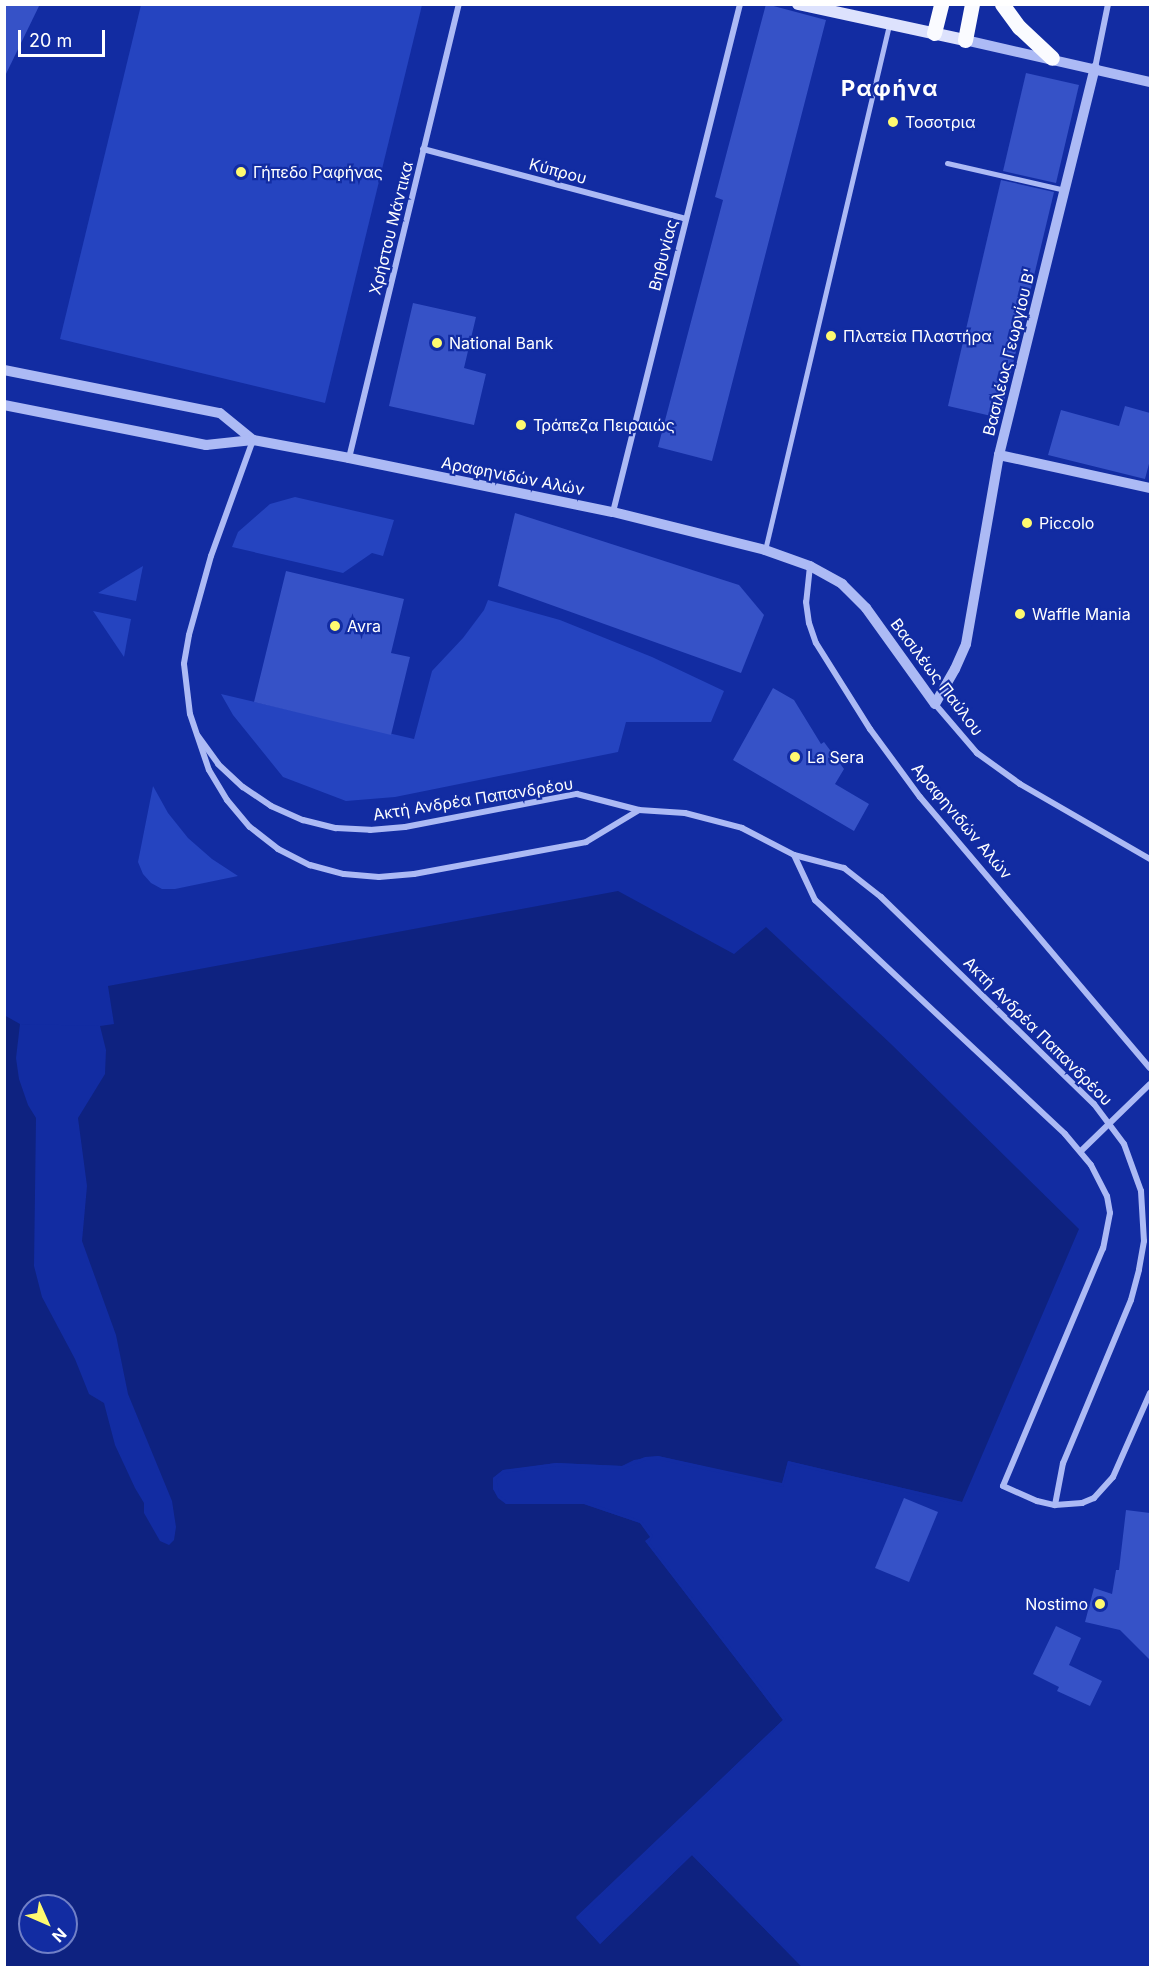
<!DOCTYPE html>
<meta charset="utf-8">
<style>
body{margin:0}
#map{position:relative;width:1155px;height:1972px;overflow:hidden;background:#122ca2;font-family:Inter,sans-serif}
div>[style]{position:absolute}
.green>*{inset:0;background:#2544c0}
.water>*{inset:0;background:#0e2280}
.pier>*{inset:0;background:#122ca2}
.building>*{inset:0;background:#3652c7}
.pedestrian>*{height:5px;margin:-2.5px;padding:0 2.5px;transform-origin:2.5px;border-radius:2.5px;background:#acbaf5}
.minor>*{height:6px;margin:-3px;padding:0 3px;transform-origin:3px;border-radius:3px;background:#acbaf5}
.tertiary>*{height:10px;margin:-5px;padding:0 5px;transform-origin:5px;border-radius:5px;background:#acbaf5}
.secondary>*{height:12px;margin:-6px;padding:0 6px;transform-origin:6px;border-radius:6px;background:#dde2fd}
.primary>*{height:15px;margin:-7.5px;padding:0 7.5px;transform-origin:7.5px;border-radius:7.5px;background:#fafbff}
.dots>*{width:16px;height:16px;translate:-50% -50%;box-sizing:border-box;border:3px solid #122ca2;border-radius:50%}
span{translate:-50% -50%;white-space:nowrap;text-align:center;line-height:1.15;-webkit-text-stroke:4.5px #122ca2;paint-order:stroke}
.poi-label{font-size:16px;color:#fff}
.left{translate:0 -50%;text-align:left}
.right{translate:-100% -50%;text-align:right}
.street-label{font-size:16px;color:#fff}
.district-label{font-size:22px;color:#fff;font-weight:700;letter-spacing:1.5px}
.frame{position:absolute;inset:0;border:6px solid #fff;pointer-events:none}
.north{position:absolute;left:18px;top:1894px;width:60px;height:60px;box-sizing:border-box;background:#122ca2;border:2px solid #7180c7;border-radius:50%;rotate:135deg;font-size:16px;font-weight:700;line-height:24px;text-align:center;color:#fff}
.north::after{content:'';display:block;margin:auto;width:21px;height:27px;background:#fffa70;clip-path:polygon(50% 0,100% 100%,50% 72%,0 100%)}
.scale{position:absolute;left:18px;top:30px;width:87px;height:27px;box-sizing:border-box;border:3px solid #fff;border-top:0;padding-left:8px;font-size:18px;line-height:21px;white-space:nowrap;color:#fff;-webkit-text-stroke:4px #122ca2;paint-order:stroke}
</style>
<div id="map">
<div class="green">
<i style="clip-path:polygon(141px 5px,422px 5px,325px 403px,60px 339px)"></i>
<i style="clip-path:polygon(295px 497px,394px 520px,383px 556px,372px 553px,343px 573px,232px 547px,238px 532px,270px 504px)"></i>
<i style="clip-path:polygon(143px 566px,136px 601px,98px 593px)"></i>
<i style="clip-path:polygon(488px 600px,560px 620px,652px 657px,724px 691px,711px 722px,626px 722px,618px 752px,395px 797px,346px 801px,283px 777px,233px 715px,221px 694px,414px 739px,432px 671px,463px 638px,484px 610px)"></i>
<i style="clip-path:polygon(93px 611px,131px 619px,124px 657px)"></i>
<i style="clip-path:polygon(153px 786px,168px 813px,188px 838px,212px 859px,238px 876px,175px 889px,162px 889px,151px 883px,143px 874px,138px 862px)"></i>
</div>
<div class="water">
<i style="clip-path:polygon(evenodd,618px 891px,734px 954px,766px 927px,891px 1044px,1079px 1229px,962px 1502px,788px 1461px,782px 1484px,658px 1456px,634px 1460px,622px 1466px,556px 1463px,529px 1467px,503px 1470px,493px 1478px,493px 1489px,506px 1504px,584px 1504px,640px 1523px,651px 1537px,646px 1542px,783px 1720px,576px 1918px,600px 1944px,692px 1855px,802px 1967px,5px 1967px,4px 1015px,20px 1024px,43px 1026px,100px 1026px,114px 1024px,108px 986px,618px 891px,30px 1906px,66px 1906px,66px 1942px,30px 1942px,30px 1906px)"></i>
</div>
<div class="pier">
<i style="clip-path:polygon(20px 1024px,100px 1026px,106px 1050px,105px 1074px,78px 1118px,87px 1186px,82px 1241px,116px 1335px,128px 1394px,172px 1501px,176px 1527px,174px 1540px,169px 1545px,160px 1541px,144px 1513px,144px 1503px,135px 1488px,115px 1445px,104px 1403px,89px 1394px,75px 1359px,42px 1297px,34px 1266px,36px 1118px,28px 1105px,19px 1079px,16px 1058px)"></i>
<i style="clip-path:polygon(658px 1456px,782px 1483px,788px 1461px,962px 1502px,960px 1505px,790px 1464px,783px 1487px,657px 1459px,646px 1460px,622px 1469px,556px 1466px,504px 1473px,496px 1479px,500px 1496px,507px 1501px,585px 1501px,642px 1521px,653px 1536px,649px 1542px,786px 1719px,580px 1918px,600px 1940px,692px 1852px,805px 1968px,802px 1967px,692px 1855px,600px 1944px,576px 1917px,783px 1720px,645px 1541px,650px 1537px,640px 1523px,584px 1504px,506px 1504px,498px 1498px,493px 1489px,493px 1478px,503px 1470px,556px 1463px,622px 1466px,645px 1457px)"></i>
</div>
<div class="building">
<i style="clip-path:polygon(4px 4px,40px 4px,4px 78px)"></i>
<i style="clip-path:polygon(766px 4px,826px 20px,712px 461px,658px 447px,723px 200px,715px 197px)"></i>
<i style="clip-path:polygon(1026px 73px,1079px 85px,1056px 183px,1003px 171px)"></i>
<i style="clip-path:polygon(1001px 180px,1054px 192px,1000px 418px,948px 406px)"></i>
<i style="clip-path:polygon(413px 303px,476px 317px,464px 368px,486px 374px,474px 425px,389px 406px)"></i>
<i style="clip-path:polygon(1125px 406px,1150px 413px,1150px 460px,1145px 479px,1048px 455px,1061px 410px,1119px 426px)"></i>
<i style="clip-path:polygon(515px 513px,739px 585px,764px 615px,741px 673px,498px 586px)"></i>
<i style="clip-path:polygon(286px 571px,404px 599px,391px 653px,410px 657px,391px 735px,254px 702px)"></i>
<i style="clip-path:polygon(773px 688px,794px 700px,821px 744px,824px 742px,844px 769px,835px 784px,869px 804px,854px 831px,733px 760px)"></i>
<i style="clip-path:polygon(904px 1498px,938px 1512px,909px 1582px,875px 1568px)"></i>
<i style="clip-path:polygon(1126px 1510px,1150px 1513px,1150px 1660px,1120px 1630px,1085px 1622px,1094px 1588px,1112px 1594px,1116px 1570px,1119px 1570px)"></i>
<i style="clip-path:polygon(1056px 1626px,1081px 1638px,1069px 1665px,1102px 1681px,1090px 1706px,1057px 1691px,1059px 1687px,1033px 1674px)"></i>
</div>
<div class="pedestrian">
<i style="left:947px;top:163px;width:121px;rotate:12.9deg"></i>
<i style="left:765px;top:550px;width:539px;rotate:-76.71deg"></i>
</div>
<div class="minor">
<i style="left:1095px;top:68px;width:65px;rotate:-78.5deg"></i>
<i style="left:423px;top:149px;width:272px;rotate:14.9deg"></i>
<i style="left:253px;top:440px;width:123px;rotate:109.9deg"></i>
<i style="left:211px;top:556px;width:82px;rotate:105.6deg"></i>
<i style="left:189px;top:635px;width:29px;rotate:100deg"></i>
<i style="left:184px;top:664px;width:50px;rotate:83.2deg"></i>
<i style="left:190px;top:714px;width:59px;rotate:71.3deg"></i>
<i style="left:209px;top:770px;width:35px;rotate:59deg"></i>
<i style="left:227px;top:800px;width:35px;rotate:50deg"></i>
<i style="left:250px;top:827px;width:36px;rotate:38deg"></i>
<i style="left:278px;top:849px;width:36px;rotate:27deg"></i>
<i style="left:310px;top:865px;width:35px;rotate:15deg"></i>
<i style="left:344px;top:874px;width:35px;rotate:5deg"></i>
<i style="left:379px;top:877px;width:35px;rotate:-5deg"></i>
<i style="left:414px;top:874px;width:175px;rotate:-10.5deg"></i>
<i style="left:586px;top:842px;width:62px;rotate:-31.1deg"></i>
<i style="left:349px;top:458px;width:467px;rotate:-76.4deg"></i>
<i style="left:613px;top:512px;width:524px;rotate:-75.96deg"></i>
<i style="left:810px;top:566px;width:36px;rotate:96deg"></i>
<i style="left:806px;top:602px;width:21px;rotate:82deg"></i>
<i style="left:809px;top:623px;width:21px;rotate:71deg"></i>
<i style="left:816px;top:643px;width:102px;rotate:57.9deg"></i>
<i style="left:870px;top:729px;width:84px;rotate:53.7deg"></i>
<i style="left:920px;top:797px;width:355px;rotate:49.7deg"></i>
<i style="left:935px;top:704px;width:65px;rotate:49.4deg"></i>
<i style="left:977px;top:753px;width:53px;rotate:35.8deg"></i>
<i style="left:1020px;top:784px;width:150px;rotate:30deg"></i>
<i style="left:198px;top:736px;width:34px;rotate:54deg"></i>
<i style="left:218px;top:764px;width:34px;rotate:43deg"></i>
<i style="left:243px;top:787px;width:34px;rotate:34deg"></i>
<i style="left:271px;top:806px;width:35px;rotate:24deg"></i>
<i style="left:303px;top:820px;width:34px;rotate:14deg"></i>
<i style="left:336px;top:828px;width:34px;rotate:3deg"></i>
<i style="left:370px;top:830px;width:35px;rotate:-5deg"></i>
<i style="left:405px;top:827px;width:175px;rotate:-10.9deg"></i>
<i style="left:577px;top:794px;width:64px;rotate:14.5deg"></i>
<i style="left:639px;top:810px;width:46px;rotate:3.7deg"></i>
<i style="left:685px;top:813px;width:59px;rotate:14.7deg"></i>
<i style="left:742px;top:828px;width:59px;rotate:27.4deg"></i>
<i style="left:794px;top:855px;width:52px;rotate:14.6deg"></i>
<i style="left:844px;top:868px;width:47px;rotate:38.1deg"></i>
<i style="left:881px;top:897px;width:297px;rotate:44.2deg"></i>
<i style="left:1094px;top:1104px;width:50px;rotate:53.1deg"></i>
<i style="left:1124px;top:1144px;width:50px;rotate:70.1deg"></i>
<i style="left:1141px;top:1191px;width:50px;rotate:86.6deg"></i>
<i style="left:1144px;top:1241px;width:29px;rotate:100deg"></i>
<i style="left:1139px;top:1270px;width:31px;rotate:105deg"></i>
<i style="left:1131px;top:1300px;width:177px;rotate:112.6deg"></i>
<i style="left:1063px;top:1463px;width:43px;rotate:100.8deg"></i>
<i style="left:794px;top:855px;width:50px;rotate:65deg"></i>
<i style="left:815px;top:900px;width:342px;rotate:43.1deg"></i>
<i style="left:1065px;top:1134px;width:40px;rotate:50deg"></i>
<i style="left:1091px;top:1165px;width:35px;rotate:63deg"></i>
<i style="left:1107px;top:1196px;width:17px;rotate:80deg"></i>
<i style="left:1110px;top:1213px;width:36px;rotate:101deg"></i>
<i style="left:1103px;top:1248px;width:258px;rotate:112.8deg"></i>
<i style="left:1003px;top:1486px;width:37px;rotate:24deg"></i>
<i style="left:1037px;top:1501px;width:18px;rotate:13deg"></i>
<i style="left:1055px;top:1505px;width:27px;rotate:-4deg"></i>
<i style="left:1082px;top:1503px;width:13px;rotate:-23deg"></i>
<i style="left:1094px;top:1498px;width:28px;rotate:-48deg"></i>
<i style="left:1113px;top:1477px;width:92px;rotate:-66.2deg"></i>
<i style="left:1081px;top:1151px;width:96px;rotate:-44.2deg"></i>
</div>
<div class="tertiary">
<i style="left:965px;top:40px;width:190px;rotate:12.8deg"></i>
<i style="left:4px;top:370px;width:220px;rotate:11.3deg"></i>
<i style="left:220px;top:413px;width:43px;rotate:39.3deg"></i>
<i style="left:4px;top:405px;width:206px;rotate:11.2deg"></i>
<i style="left:206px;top:445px;width:47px;rotate:-6.1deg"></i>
<i style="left:253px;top:440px;width:98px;rotate:10.6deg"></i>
<i style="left:349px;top:458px;width:269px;rotate:11.6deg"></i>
<i style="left:613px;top:512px;width:157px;rotate:14deg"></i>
<i style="left:765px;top:550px;width:48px;rotate:19.6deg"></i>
<i style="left:810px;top:566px;width:37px;rotate:29deg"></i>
<i style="left:842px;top:584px;width:34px;rotate:45deg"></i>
<i style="left:866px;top:608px;width:118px;rotate:54.3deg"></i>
<i style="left:935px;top:704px;width:40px;rotate:-60.3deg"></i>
<i style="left:955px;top:669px;width:27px;rotate:-66deg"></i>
<i style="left:966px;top:644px;width:192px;rotate:-80.1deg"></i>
<i style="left:999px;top:455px;width:399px;rotate:-76.1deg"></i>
<i style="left:999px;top:455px;width:155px;rotate:12.3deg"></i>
</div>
<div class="secondary">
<i style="left:798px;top:4px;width:171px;rotate:12.2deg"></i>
</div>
<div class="primary">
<i style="left:1002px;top:4px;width:29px;rotate:54deg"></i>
<i style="left:1019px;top:27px;width:45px;rotate:43.2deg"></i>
<i style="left:934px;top:33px;width:30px;rotate:-76deg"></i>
<i style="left:965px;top:40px;width:37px;rotate:-79deg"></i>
</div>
<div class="dots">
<i style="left:893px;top:122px;background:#fffa70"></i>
<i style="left:241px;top:172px;background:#fffa70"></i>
<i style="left:831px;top:336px;background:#fffa70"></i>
<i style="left:437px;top:343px;background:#fffa70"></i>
<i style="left:521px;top:425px;background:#fffa70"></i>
<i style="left:1027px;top:523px;background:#fffa70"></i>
<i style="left:1020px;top:614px;background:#fffa70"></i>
<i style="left:335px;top:626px;background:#fffa70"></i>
<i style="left:795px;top:757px;background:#fffa70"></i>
<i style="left:1100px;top:1604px;background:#fffa70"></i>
</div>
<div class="poi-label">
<span class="left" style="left:905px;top:122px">Τοσοτρια</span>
<span class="left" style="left:253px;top:172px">Γήπεδο Ραφήνας</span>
<span class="left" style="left:843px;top:336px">Πλατεία Πλαστήρα</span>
<span class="left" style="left:449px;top:343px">National Bank</span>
<span class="left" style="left:533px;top:425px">Τράπεζα Πειραιώς</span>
<span class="left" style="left:1039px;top:523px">Piccolo</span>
<span class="left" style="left:1032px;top:614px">Waffle Mania</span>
<span class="left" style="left:347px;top:626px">Avra</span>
<span class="left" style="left:807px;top:757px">La Sera</span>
<span class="right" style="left:1088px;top:1604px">Nostimo</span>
</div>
<div class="street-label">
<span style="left:558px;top:171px;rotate:15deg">Κύπρου</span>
<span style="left:391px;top:228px;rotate:-76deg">Χρήστου Μάντικα</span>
<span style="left:663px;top:255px;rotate:-76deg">Βηθυνίας</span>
<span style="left:1009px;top:352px;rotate:-76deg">Βασιλέως Γεωργίου Β'</span>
<span style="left:513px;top:476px;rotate:11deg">Αραφηνιδών Αλών</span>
<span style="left:937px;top:677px;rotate:53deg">Βασιλέως Παύλου</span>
<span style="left:473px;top:799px;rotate:-9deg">Ακτή Ανδρέα Παπανδρέου</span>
<span style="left:962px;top:821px;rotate:50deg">Αραφηνιδών Αλών</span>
<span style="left:1038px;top:1031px;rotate:45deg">Ακτή Ανδρέα Παπανδρέου</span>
</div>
<div class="district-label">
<span style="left:890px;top:89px">Ραφήνα</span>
</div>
<div class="frame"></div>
<div class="north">N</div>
<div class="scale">20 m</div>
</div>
